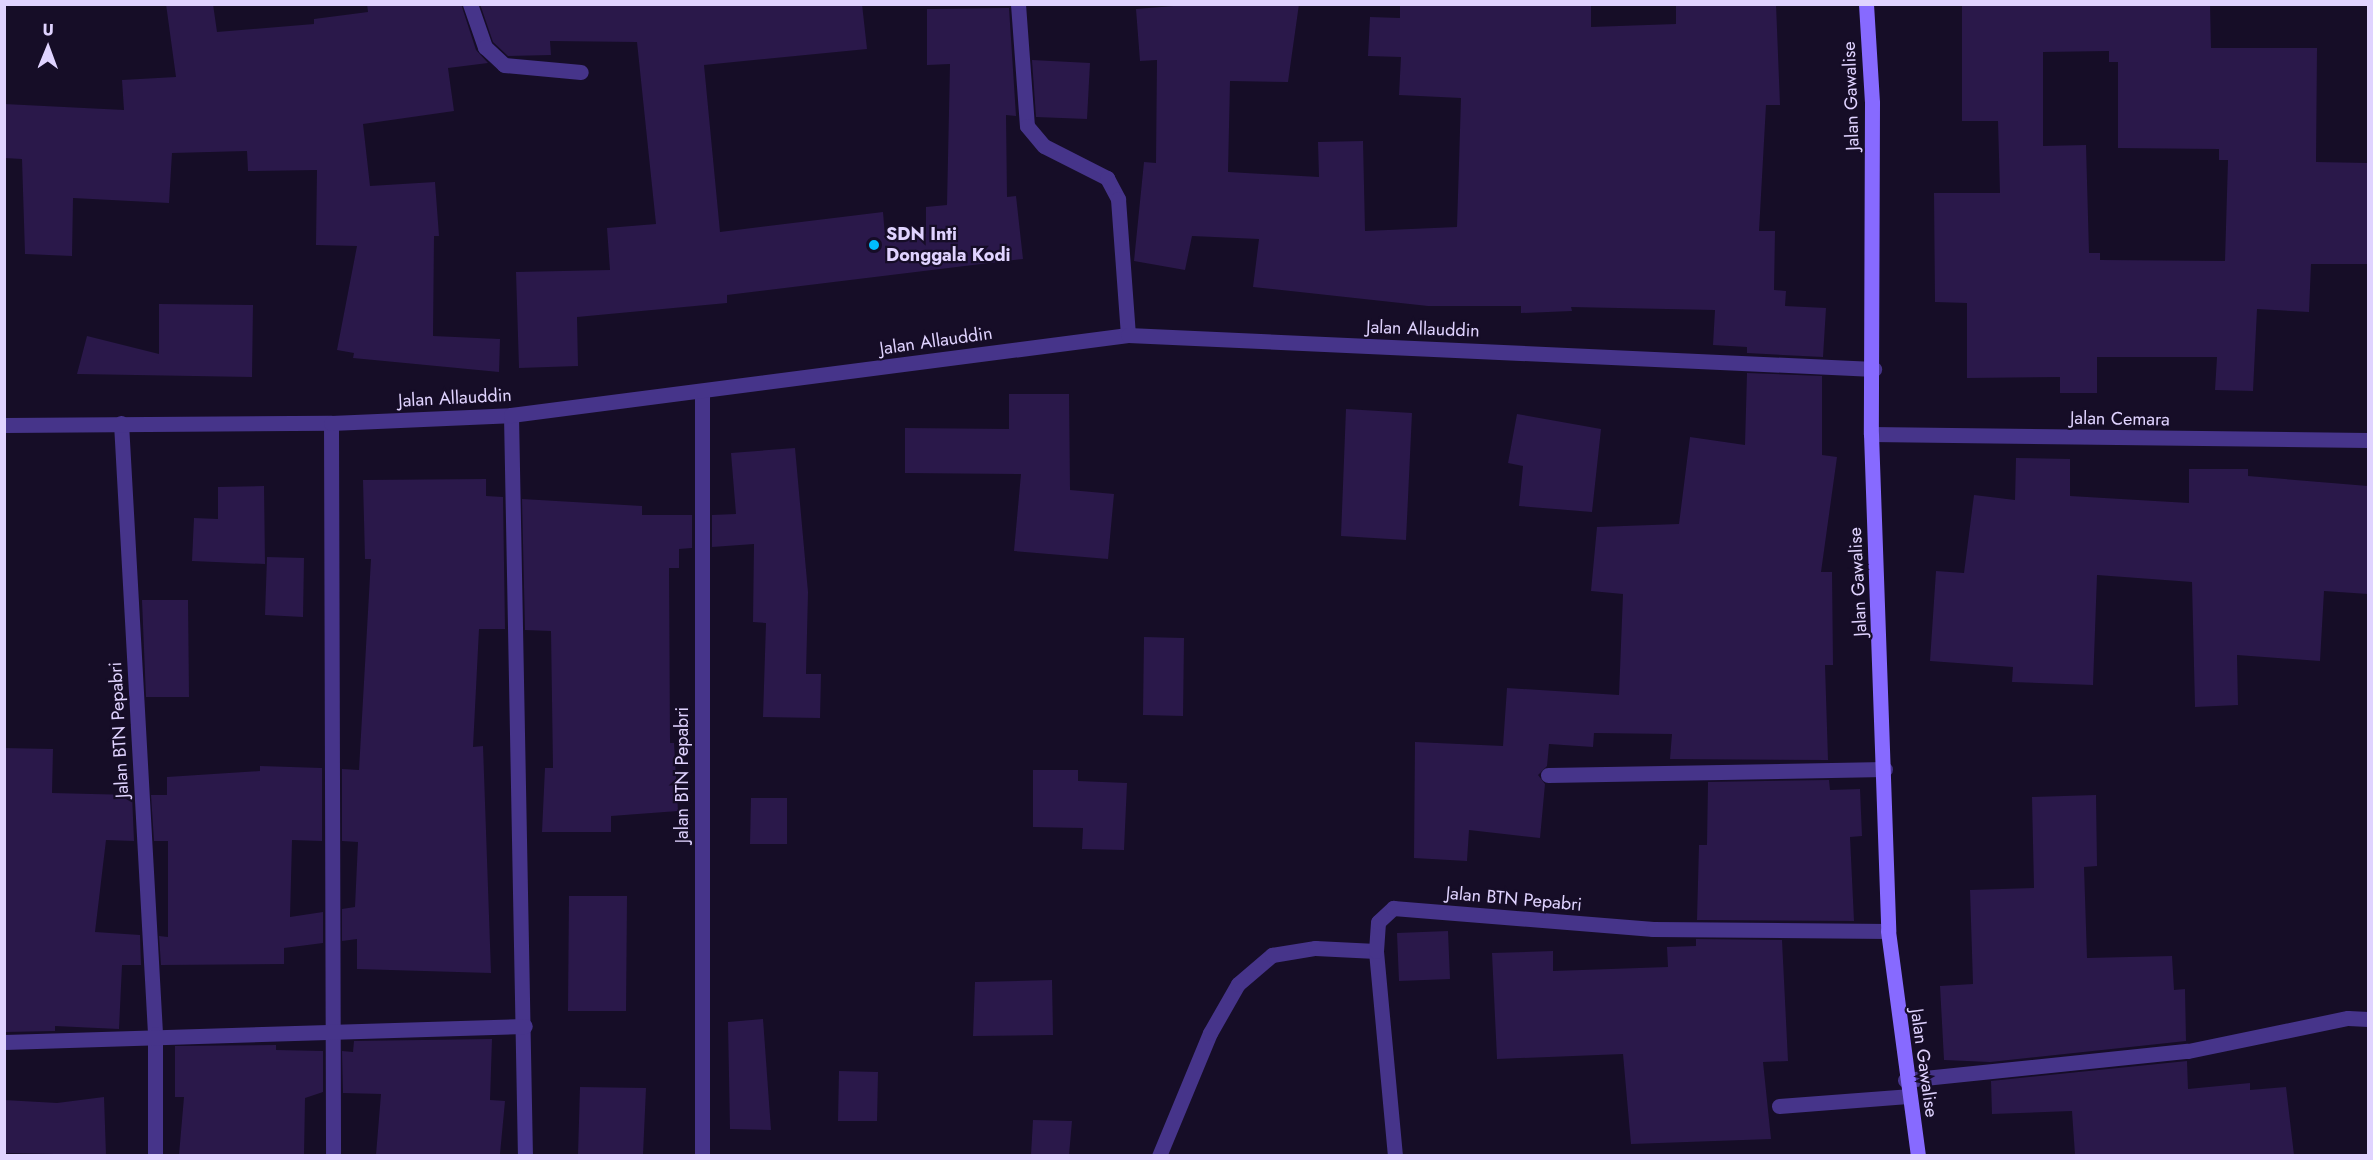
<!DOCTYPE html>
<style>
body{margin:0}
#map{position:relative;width:2373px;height:1160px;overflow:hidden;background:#160d27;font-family:Jost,sans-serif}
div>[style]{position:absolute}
.building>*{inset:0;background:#2a184a}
.street>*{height:15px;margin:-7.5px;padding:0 7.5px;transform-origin:7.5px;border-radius:7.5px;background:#46348a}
.secondary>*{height:15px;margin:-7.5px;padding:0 7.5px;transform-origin:7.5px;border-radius:7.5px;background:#876aff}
.dots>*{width:16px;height:16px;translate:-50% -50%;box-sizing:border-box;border:3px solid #160d27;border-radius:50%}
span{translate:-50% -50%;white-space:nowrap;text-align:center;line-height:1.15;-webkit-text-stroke:4.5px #160d27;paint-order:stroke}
.street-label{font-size:18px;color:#e0d3ff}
.poi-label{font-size:18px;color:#e0d3ff;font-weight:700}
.left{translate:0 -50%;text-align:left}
.frame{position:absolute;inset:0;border:6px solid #e0d3ff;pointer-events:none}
.north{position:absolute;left:18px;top:18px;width:60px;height:60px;-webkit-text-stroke:4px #160d27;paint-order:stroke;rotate:1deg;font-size:16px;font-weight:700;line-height:24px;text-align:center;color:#e0d3ff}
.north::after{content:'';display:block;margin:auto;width:21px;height:27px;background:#e0d3ff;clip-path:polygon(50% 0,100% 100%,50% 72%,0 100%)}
</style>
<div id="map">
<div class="building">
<i style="clip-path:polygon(166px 4px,213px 4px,217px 32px,314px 24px,314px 19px,368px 12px,367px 4px,461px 4px,476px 50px,488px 63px,448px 68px,454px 111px,363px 124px,370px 186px,435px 182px,439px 236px,434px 236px,433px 336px,500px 339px,499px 372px,353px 358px,354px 353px,337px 350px,357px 246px,316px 245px,317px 170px,248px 171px,247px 151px,172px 153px,169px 203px,73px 198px,72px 256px,25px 254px,22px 159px,4px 158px,4px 104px,124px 110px,122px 80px,176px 77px)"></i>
<i style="clip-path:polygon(480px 4px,862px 4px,867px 49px,704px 65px,720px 232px,883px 212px,885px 236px,926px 234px,926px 207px,947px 205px,950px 64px,927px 65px,927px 9px,1009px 8px,1016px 116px,1006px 115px,1007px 197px,1016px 196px,1023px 259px,727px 295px,727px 303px,577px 317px,578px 366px,519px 368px,516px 272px,610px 270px,607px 228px,656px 224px,637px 42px,550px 41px,551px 55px,508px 56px,493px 42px)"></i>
<i style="clip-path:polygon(1199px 4px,1299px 4px,1288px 82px,1230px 81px,1228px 172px,1319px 177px,1318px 142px,1363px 141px,1365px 231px,1457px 227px,1461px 98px,1399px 95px,1401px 57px,1368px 56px,1370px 17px,1400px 18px,1400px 4px,1591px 4px,1591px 27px,1676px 24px,1676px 4px,1776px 4px,1780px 105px,1766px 105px,1759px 231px,1775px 231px,1774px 290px,1786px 291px,1785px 306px,1826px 308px,1823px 357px,1747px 353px,1747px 347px,1713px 345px,1715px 310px,1571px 307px,1572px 311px,1521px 313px,1521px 306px,1428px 306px,1253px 287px,1259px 239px,1192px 236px,1185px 270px,1134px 261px,1144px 162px,1156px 163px,1157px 60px,1140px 61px,1136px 9px)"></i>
<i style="clip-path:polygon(evenodd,1962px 4px,2210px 4px,2211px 48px,2317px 48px,2316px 162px,2368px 163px,2368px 264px,2311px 264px,2309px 312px,2257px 309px,2253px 391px,2215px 390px,2217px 357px,2097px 357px,2097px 393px,2060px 393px,2060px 377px,1967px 378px,1967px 303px,1935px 302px,1934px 193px,2000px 193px,1998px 121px,1962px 121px,1962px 4px,2109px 51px,2109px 62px,2118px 62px,2118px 148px,2219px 149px,2219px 160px,2228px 160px,2225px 261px,2100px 260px,2100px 253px,2089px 253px,2086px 145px,2043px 146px,2043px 52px,2109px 51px)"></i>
<i style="clip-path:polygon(1032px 60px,1090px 63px,1087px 119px,1036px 117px)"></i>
<i style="clip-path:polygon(159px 304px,253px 305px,252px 377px,77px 374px,87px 336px,159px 354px)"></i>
<i style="clip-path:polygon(1747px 373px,1822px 376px,1822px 455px,1837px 457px,1821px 572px,1832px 572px,1833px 665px,1825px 665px,1828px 760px,1670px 759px,1672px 734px,1594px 733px,1593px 747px,1549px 744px,1547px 766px,1538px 775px,1545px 784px,1540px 838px,1469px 830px,1467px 861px,1414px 858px,1415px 742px,1503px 746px,1507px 688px,1619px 695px,1623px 594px,1591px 591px,1597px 527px,1679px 524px,1690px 437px,1745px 445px)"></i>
<i style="clip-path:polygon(1009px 394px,1069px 394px,1070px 490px,1114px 494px,1108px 559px,1014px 551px,1021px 474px,905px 473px,905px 428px,1009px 429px)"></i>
<i style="clip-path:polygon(1346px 409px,1412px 413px,1406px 540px,1341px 536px)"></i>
<i style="clip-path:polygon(1517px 414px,1601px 429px,1592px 512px,1519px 506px,1523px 466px,1508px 463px)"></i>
<i style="clip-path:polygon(795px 448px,808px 592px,806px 674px,821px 674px,820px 718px,763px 717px,766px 623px,753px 622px,754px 544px,712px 547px,712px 515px,736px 514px,731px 453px)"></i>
<i style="clip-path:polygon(2016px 458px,2070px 459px,2070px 496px,2189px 503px,2189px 469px,2248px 469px,2248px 476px,2368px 486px,2368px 594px,2324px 591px,2320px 661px,2237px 655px,2238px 705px,2195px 707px,2192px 582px,2097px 575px,2093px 685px,2012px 682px,2013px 667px,1930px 661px,1936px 571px,1964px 573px,1974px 495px,2015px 500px)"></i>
<i style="clip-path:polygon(486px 479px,486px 496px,503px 497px,505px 629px,479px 629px,473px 747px,483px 746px,491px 973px,357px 969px,357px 939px,342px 941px,342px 909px,355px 907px,358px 842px,342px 841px,342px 769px,359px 770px,371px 559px,365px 559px,363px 480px)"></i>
<i style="clip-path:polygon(264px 486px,265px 564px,192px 561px,194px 518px,218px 519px,218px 487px)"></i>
<i style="clip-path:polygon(522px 499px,642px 506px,642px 515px,692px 515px,692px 548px,679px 549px,679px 568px,669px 568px,670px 743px,674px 743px,678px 811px,611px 816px,611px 832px,542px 832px,545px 768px,553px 768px,551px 631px,525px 630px)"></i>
<i style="clip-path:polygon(267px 557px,304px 558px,303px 617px,265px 615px)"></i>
<i style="clip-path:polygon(142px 600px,188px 600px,189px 697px,146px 697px)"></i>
<i style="clip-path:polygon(1144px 637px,1184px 638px,1183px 716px,1143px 715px)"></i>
<i style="clip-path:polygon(4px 748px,53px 749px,52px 793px,132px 795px,134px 841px,106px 840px,95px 932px,140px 935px,141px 965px,122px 965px,119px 1029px,55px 1026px,55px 1031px,5px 1032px)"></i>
<i style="clip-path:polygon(260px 766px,322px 768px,322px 841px,292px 840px,290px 917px,323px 912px,323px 943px,284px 948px,284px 964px,161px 965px,159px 936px,168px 937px,168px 841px,154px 841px,151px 795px,167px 795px,167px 777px,260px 771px)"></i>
<i style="clip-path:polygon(1033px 770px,1078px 770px,1078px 781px,1127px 783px,1124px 850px,1082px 849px,1083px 828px,1033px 827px)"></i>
<i style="clip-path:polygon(1829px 780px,1830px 790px,1860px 789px,1862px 836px,1850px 837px,1854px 921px,1697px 920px,1699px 845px,1707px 845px,1708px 782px)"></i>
<i style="clip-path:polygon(2096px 795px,2097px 866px,2084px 867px,2087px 958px,2172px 956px,2174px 990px,2185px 989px,2186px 1041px,1990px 1062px,1944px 1060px,1940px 986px,1973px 984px,1970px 890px,2034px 888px,2032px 797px)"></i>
<i style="clip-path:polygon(751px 798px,787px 798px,787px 844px,750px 844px)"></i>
<i style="clip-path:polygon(569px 896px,627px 896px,626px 1011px,568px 1011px)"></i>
<i style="clip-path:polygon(1448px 931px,1450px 979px,1399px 981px,1397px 933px)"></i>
<i style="clip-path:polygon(1696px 939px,1782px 940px,1788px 1061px,1763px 1062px,1771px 1139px,1631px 1144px,1623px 1054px,1497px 1059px,1492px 953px,1553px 951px,1553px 971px,1668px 967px,1667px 947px,1696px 946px)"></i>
<i style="clip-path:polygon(1052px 980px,1053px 1035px,973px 1036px,975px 982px)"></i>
<i style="clip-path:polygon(763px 1019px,771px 1130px,730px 1129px,728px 1022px)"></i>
<i style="clip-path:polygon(492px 1039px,490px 1100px,505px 1101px,500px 1154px,376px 1155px,381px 1094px,343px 1093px,342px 1051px,353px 1052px,354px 1041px)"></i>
<i style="clip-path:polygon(276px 1045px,276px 1050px,323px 1051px,323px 1092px,305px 1098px,304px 1155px,179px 1155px,184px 1097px,175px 1097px,175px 1046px)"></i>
<i style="clip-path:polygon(2187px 1061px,2188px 1089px,2250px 1083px,2250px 1090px,2286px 1087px,2294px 1155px,2075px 1155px,2072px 1111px,1992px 1114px,1991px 1081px)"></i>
<i style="clip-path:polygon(839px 1071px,878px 1072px,877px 1121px,838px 1121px)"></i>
<i style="clip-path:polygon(580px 1087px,646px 1088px,643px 1155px,578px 1155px)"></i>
<i style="clip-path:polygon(104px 1097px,106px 1155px,4px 1153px,4px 1100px,57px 1103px)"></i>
<i style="clip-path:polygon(1033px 1120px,1072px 1121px,1069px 1155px,1031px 1155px)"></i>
</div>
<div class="street">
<i style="left:470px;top:4px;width:46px;rotate:70.8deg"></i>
<i style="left:485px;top:47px;width:26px;rotate:43deg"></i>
<i style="left:504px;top:65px;width:77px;rotate:5.2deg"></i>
<i style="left:1018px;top:4px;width:122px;rotate:85.8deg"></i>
<i style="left:1027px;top:126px;width:26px;rotate:50deg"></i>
<i style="left:1044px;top:146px;width:71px;rotate:26.9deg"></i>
<i style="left:1107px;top:178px;width:24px;rotate:62deg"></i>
<i style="left:1118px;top:199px;width:136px;rotate:85.8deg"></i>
<i style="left:702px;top:395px;width:761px;rotate:90deg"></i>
<i style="left:511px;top:415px;width:741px;rotate:88.92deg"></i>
<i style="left:121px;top:423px;width:612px;rotate:86.81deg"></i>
<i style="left:155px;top:1034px;width:122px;rotate:90deg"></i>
<i style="left:331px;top:423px;width:733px;rotate:89.84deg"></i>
<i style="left:4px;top:425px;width:327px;rotate:-0.4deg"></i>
<i style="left:331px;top:423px;width:180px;rotate:-2.5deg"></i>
<i style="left:511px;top:415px;width:622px;rotate:-7.39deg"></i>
<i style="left:1128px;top:335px;width:747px;rotate:2.61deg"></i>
<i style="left:1871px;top:434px;width:497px;rotate:0.7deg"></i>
<i style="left:1548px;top:775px;width:337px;rotate:-1deg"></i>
<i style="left:4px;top:1042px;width:521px;rotate:-1.76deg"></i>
<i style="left:1905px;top:1080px;width:284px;rotate:-5.9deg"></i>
<i style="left:2188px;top:1051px;width:163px;rotate:-11.7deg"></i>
<i style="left:2348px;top:1018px;width:20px;rotate:3deg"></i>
<i style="left:1779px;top:1106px;width:129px;rotate:-4.4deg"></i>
<i style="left:1159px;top:1156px;width:133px;rotate:-67.5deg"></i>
<i style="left:1210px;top:1033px;width:56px;rotate:-60.3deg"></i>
<i style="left:1238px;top:984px;width:45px;rotate:-40.5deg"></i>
<i style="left:1272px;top:955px;width:44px;rotate:-9.2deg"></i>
<i style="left:1315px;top:948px;width:61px;rotate:2.8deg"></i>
<i style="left:1395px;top:1156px;width:206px;rotate:-95.3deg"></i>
<i style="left:1376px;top:951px;width:29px;rotate:-86deg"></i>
<i style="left:1378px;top:922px;width:21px;rotate:-43deg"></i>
<i style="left:1393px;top:908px;width:261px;rotate:4.6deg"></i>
<i style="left:1653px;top:929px;width:235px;rotate:0.5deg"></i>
</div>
<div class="secondary">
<i style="left:1866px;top:4px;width:99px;rotate:86.5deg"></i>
<i style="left:1872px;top:103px;width:331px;rotate:90.2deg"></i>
<i style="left:1871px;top:434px;width:497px;rotate:88deg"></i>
<i style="left:1888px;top:931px;width:227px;rotate:82.4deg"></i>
</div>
<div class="dots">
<i style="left:874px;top:245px;background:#00bbfe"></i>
</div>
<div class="street-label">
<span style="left:1851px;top:96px;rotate:-92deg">Jalan Gawalise</span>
<span style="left:1423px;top:329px;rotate:2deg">Jalan Allauddin</span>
<span style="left:936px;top:341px;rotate:-8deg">Jalan Allauddin</span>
<span style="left:455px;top:398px;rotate:-3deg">Jalan Allauddin</span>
<span style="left:2120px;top:419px;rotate:1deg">Jalan Cemara</span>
<span style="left:1858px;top:582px;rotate:-93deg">Jalan Gawalise</span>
<span style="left:119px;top:730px;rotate:-93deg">Jalan BTN Pepabri</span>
<span style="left:682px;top:775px;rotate:-90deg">Jalan BTN Pepabri</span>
<span style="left:1514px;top:899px;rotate:5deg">Jalan BTN Pepabri</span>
<span style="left:1924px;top:1063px;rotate:82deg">Jalan Gawalise</span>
</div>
<div class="poi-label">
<span class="left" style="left:886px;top:245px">SDN Inti<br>Donggala Kodi</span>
</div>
<div class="frame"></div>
<div class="north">U</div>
</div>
